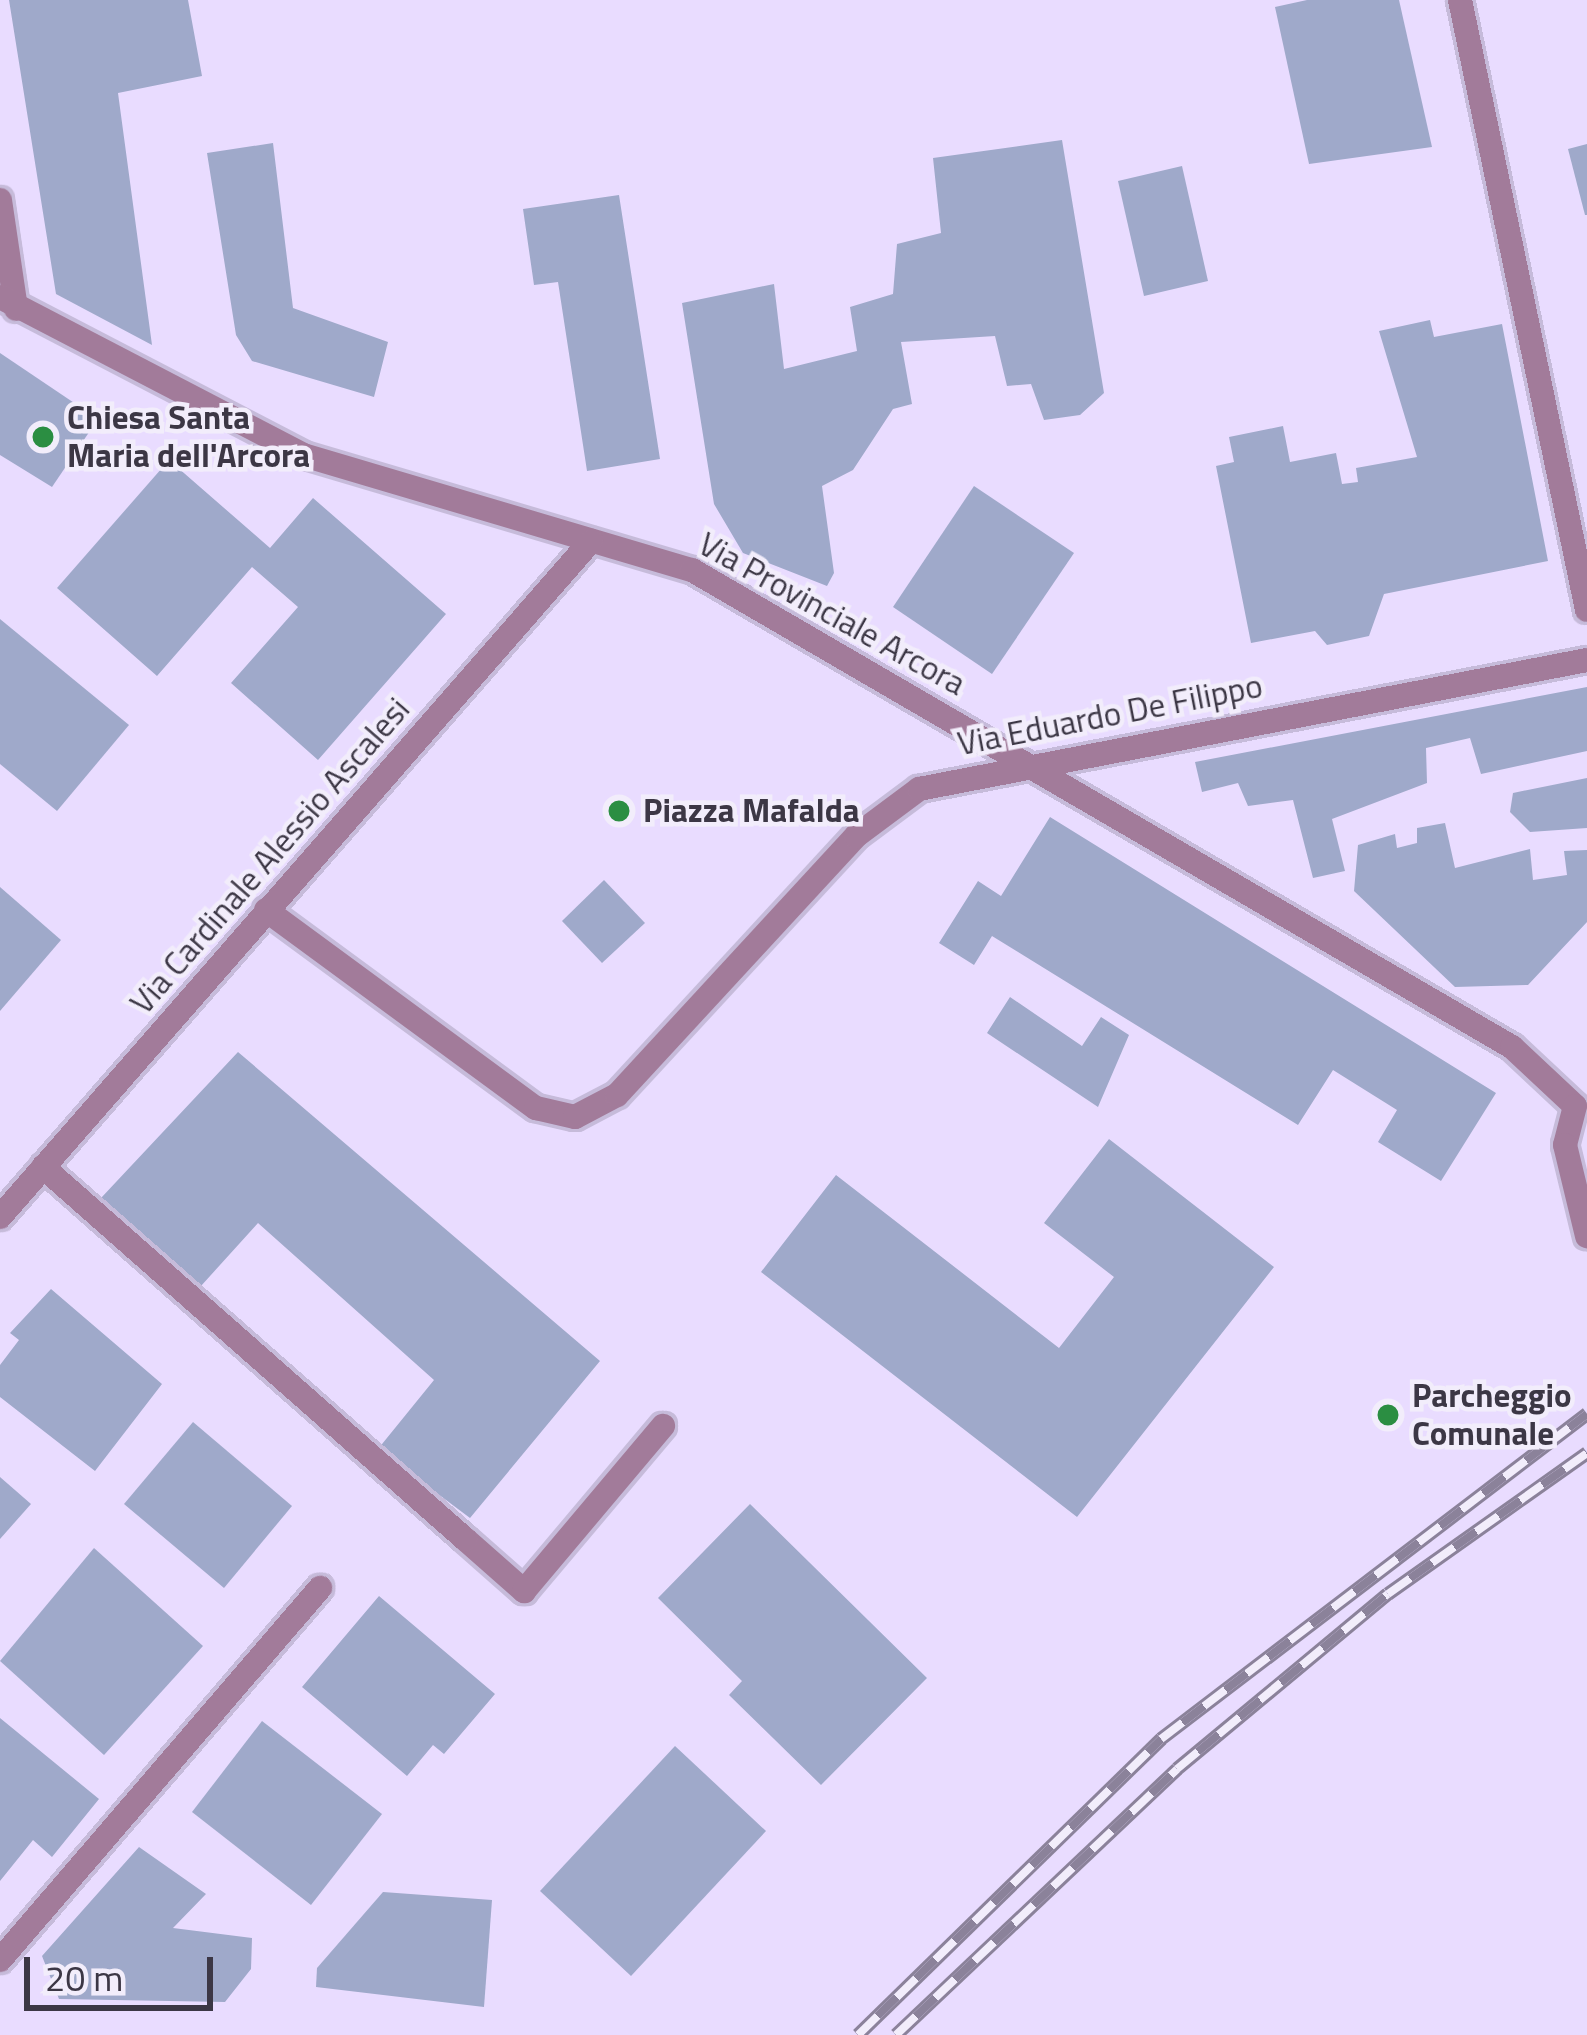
<!DOCTYPE html>
<style>
body{margin:0}
#map{position:relative;width:1587px;height:2035px;overflow:hidden;background:#e9dcff;font-family:"Titillium Web",sans-serif}
div>[style]{position:absolute}
.building>*{inset:0;background:#9fa9ca}
.roads{filter:drop-shadow(3px 0 #c6bbda) drop-shadow(-3px 0 #c6bbda) drop-shadow(0 3px #c6bbda) drop-shadow(0 -3px #c6bbda)}
.service>*{height:24px;margin:-12px;padding:0 12px;transform-origin:12px;border-radius:12px;background:#a27b9a}
.minor>*{height:24px;margin:-12px;padding:0 12px;transform-origin:12px;border-radius:12px;background:#a27b9a}
.rail>*{height:14px;margin-top:-7px;transform-origin:0;background:repeating-linear-gradient(90deg,#f2edfb 0 27px,#8b829a 0 54px);box-sizing:border-box;border-block:3px solid #8b829a}
.dots>*{width:33px;height:33px;translate:-50% -50%;box-sizing:border-box;border:6px solid #f2edfb;border-radius:50%}
span{translate:-50% -50%;white-space:nowrap;text-align:center;line-height:1.15;-webkit-text-stroke:9px #f2edfb;paint-order:stroke}
.poi-label{font-size:33px;color:#3c3745;font-weight:700}
.left{translate:0 -50%;text-align:left}
.street-label{font-size:33px;color:#3c3745}
.scale{position:absolute;left:24px;top:1957px;width:189px;height:54px;box-sizing:border-box;border:6px solid #3c3745;border-top:0;padding-left:15px;font-size:36px;line-height:42px;white-space:nowrap;color:#3c3745;-webkit-text-stroke:9px #f2edfb;paint-order:stroke}
</style>
<div id="map">
<div class="building">
<i style="clip-path:polygon(9px 0,188px 0,202px 76px,118px 93px,152px 345px,56px 294px)"></i>
<i style="clip-path:polygon(1307px 0,1399px 0,1432px 147px,1309px 164px,1275px 7px)"></i>
<i style="clip-path:polygon(1062px 140px,1104px 393px,1080px 415px,1044px 420px,1031px 384px,1007px 386px,995px 336px,901px 342px,912px 404px,893px 409px,853px 470px,822px 486px,834px 573px,827px 586px,743px 553px,714px 504px,682px 303px,774px 284px,784px 369px,857px 351px,850px 307px,893px 294px,897px 244px,941px 233px,933px 158px)"></i>
<i style="clip-path:polygon(273px 143px,293px 308px,388px 342px,374px 397px,252px 361px,236px 335px,207px 153px)"></i>
<i style="clip-path:polygon(1587px 144px,1587px 215px,1585px 215px,1568px 149px)"></i>
<i style="clip-path:polygon(1182px 166px,1208px 281px,1144px 296px,1118px 181px)"></i>
<i style="clip-path:polygon(619px 195px,660px 459px,587px 471px,558px 282px,534px 285px,523px 209px)"></i>
<i style="clip-path:polygon(1430px 320px,1434px 337px,1502px 324px,1548px 561px,1384px 594px,1369px 636px,1327px 645px,1315px 631px,1251px 643px,1216px 466px,1234px 462px,1229px 437px,1283px 426px,1290px 462px,1336px 453px,1342px 484px,1358px 482px,1356px 468px,1417px 457px,1379px 331px)"></i>
<i style="clip-path:polygon(0 353px,98px 419px,52px 487px,0 455px)"></i>
<i style="clip-path:polygon(169px 460px,270px 548px,313px 498px,446px 614px,318px 760px,231px 683px,298px 607px,252px 567px,157px 676px,57px 588px)"></i>
<i style="clip-path:polygon(974px 486px,1074px 553px,992px 674px,893px 607px)"></i>
<i style="clip-path:polygon(0 619px,129px 725px,57px 811px,0 764px)"></i>
<i style="clip-path:polygon(1587px 687px,1587px 751px,1481px 774px,1470px 738px,1426px 748px,1427px 783px,1332px 819px,1345px 871px,1313px 878px,1293px 800px,1248px 806px,1238px 783px,1202px 792px,1195px 762px)"></i>
<i style="clip-path:polygon(1587px 778px,1587px 828px,1530px 832px,1510px 812px,1513px 793px)"></i>
<i style="clip-path:polygon(1050px 817px,1496px 1093px,1441px 1181px,1378px 1142px,1397px 1110px,1333px 1070px,1298px 1125px,992px 936px,974px 965px,939px 943px,978px 881px,1001px 896px)"></i>
<i style="clip-path:polygon(1445px 823px,1455px 868px,1530px 849px,1533px 880px,1567px 875px,1564px 851px,1587px 850px,1587px 922px,1528px 985px,1455px 987px,1354px 891px,1358px 845px,1395px 834px,1397px 848px,1417px 843px,1417px 828px)"></i>
<i style="clip-path:polygon(604px 880px,645px 923px,602px 963px,562px 921px)"></i>
<i style="clip-path:polygon(0 887px,61px 940px,0 1011px)"></i>
<i style="clip-path:polygon(1010px 997px,1082px 1046px,1101px 1017px,1129px 1035px,1098px 1107px,987px 1033px)"></i>
<i style="clip-path:polygon(238px 1052px,600px 1361px,470px 1518px,378px 1449px,434px 1380px,258px 1223px,201px 1286px,101px 1198px)"></i>
<i style="clip-path:polygon(1109px 1139px,1274px 1267px,1077px 1517px,761px 1272px,836px 1175px,1059px 1348px,1114px 1277px,1044px 1223px)"></i>
<i style="clip-path:polygon(51px 1289px,162px 1384px,95px 1471px,0 1397px,0 1365px,19px 1340px,10px 1333px)"></i>
<i style="clip-path:polygon(193px 1422px,292px 1506px,224px 1588px,124px 1504px)"></i>
<i style="clip-path:polygon(0 1477px,31px 1504px,0 1539px)"></i>
<i style="clip-path:polygon(750px 1504px,927px 1678px,821px 1785px,729px 1695px,742px 1681px,658px 1598px)"></i>
<i style="clip-path:polygon(94px 1548px,203px 1646px,104px 1755px,0 1661px)"></i>
<i style="clip-path:polygon(379px 1596px,495px 1694px,444px 1754px,433px 1745px,407px 1776px,302px 1687px)"></i>
<i style="clip-path:polygon(0 1718px,99px 1799px,52px 1857px,33px 1840px,0 1881px)"></i>
<i style="clip-path:polygon(262px 1721px,382px 1814px,311px 1905px,192px 1812px)"></i>
<i style="clip-path:polygon(675px 1746px,766px 1831px,631px 1976px,540px 1891px)"></i>
<i style="clip-path:polygon(139px 1847px,206px 1894px,173px 1928px,252px 1938px,251px 1969px,225px 2002px,59px 1999px,42px 1956px)"></i>
<i style="clip-path:polygon(383px 1892px,492px 1900px,484px 2007px,316px 1987px,317px 1968px)"></i>
</div>
<div class="roads">
<div class="service">
<i style="left:465px;top:1539px;width:79px;rotate:41.4deg"></i>
<i style="left:524px;top:1591px;width:216px;rotate:-49.9deg"></i>
</div>
<div class="minor">
<i style="left:1460px;top:0;width:623px;rotate:78.24deg"></i>
<i style="left:0;top:200px;width:110px;rotate:81.6deg"></i>
<i style="left:0;top:297px;width:342px;rotate:27.5deg"></i>
<i style="left:303px;top:455px;width:406px;rotate:16.5deg"></i>
<i style="left:692px;top:570px;width:949px;rotate:30.19deg"></i>
<i style="left:1512px;top:1047px;width:86px;rotate:43.1deg"></i>
<i style="left:266px;top:910px;width:335px;rotate:36.3deg"></i>
<i style="left:536px;top:1108px;width:40px;rotate:13deg"></i>
<i style="left:575px;top:1117px;width:47px;rotate:-27.6deg"></i>
<i style="left:617px;top:1095px;width:352px;rotate:-47.3deg"></i>
<i style="left:856px;top:836px;width:79px;rotate:-36.7deg"></i>
<i style="left:919px;top:789px;width:680px;rotate:-10.93deg"></i>
<i style="left:1575px;top:1106px;width:40px;rotate:104.4deg"></i>
<i style="left:1565px;top:1145px;width:94px;rotate:76.4deg"></i>
<i style="left:43px;top:1167px;width:563px;rotate:41.4deg"></i>
<i style="left:0;top:1217px;width:898px;rotate:-48.84deg"></i>
<i style="left:0;top:1960px;width:491px;rotate:-49.3deg"></i>
</div>
</div>
<div class="rail">
<i style="left:858px;top:2035px;width:424px;rotate:-44.3deg"></i>
<i style="left:1161px;top:1739px;width:536px;rotate:-37.34deg"></i>
<i style="left:896px;top:2035px;width:387px;rotate:-43.4deg"></i>
<i style="left:1177px;top:1769px;width:274px;rotate:-39.7deg"></i>
<i style="left:1388px;top:1594px;width:244px;rotate:-35.3deg"></i>
</div>
<div class="dots">
<i style="left:43px;top:437px;background:#2b8e42"></i>
<i style="left:619px;top:811px;background:#2b8e42"></i>
<i style="left:1388px;top:1415px;background:#2b8e42"></i>
</div>
<div class="poi-label">
<span class="left" style="left:67px;top:437px">Chiesa Santa<br>Maria dell'Arcora</span>
<span class="left" style="left:643px;top:811px">Piazza Mafalda</span>
<span class="left" style="left:1412px;top:1415px">Parcheggio<br>Comunale</span>
</div>
<div class="street-label">
<span style="left:832px;top:614px;rotate:29deg">Via Provinciale Arcora</span>
<span style="left:1110px;top:715px;rotate:-11deg">Via Eduardo De Filippo</span>
<span style="left:270px;top:856px;rotate:-49deg">Via Cardinale Alessio Ascalesi</span>
</div>
<div class="scale">20 m</div>
</div>
